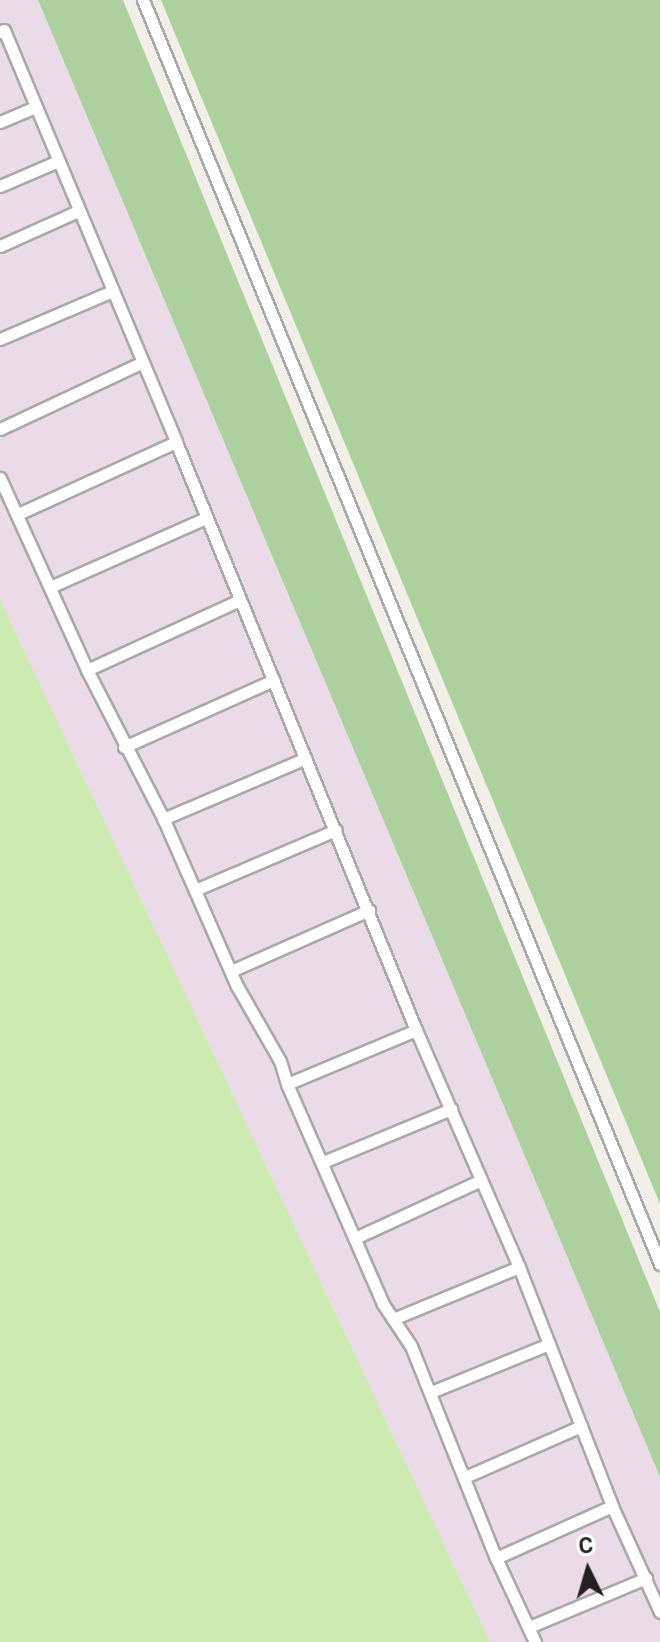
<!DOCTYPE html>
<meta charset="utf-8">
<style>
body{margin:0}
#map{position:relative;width:660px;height:1642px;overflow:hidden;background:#f2efe9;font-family:Roboto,sans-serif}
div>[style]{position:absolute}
.industrial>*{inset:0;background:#ebdbe8}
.grass>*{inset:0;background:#cdebb0}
.forest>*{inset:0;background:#add19e}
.roads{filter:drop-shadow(2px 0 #a9a9a9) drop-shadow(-2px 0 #a9a9a9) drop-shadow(0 2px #a9a9a9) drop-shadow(0 -2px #a9a9a9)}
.service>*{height:11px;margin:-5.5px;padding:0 5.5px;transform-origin:5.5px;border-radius:5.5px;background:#fff}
span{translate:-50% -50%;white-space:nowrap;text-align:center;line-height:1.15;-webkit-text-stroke:7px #fff;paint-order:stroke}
.north{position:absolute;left:548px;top:1530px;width:80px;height:80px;-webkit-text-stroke:6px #fff;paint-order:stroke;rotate:355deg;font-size:22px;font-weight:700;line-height:32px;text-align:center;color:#222}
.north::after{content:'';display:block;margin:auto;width:28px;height:36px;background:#222;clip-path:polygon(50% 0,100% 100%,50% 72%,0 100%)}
</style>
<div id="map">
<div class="industrial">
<i style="clip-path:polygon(0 0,38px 0,660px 1477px,660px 1642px,490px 1642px,0 599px)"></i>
</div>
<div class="grass">
<i style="clip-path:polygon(0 599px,490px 1642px,0 1642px)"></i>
</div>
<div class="forest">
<i style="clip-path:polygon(38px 0,123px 0,660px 1312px,660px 1477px)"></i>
<i style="clip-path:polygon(161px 0,660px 0,660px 1204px)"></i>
</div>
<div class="roads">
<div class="service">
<i style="left:143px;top:0;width:1366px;rotate:67.75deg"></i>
<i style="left:0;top:32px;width:4px;rotate:-27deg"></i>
<i style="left:4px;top:30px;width:446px;rotate:67.3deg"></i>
<i style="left:176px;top:442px;width:635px;rotate:67.8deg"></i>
<i style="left:416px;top:1030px;width:258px;rotate:66.5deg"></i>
<i style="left:519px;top:1267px;width:256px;rotate:68.7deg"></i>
<i style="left:612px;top:1506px;width:116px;rotate:65.6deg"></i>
<i style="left:0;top:122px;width:38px;rotate:-23deg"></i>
<i style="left:0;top:186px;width:63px;rotate:-23.3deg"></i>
<i style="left:0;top:246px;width:85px;rotate:-24.2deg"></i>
<i style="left:0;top:339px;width:120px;rotate:-23.1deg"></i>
<i style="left:0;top:429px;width:156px;rotate:-25.1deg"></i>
<i style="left:0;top:478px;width:211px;rotate:65.6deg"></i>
<i style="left:87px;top:670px;width:169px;rotate:62.8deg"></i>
<i style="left:164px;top:820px;width:181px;rotate:66.3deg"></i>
<i style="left:237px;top:986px;width:86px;rotate:60.2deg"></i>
<i style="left:280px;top:1061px;width:24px;rotate:73deg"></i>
<i style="left:287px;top:1084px;width:240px;rotate:66.4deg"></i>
<i style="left:383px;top:1304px;width:50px;rotate:56.3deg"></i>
<i style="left:411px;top:1346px;width:228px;rotate:68.2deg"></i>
<i style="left:496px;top:1558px;width:93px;rotate:65.1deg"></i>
<i style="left:18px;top:514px;width:174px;rotate:-24.5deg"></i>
<i style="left:50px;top:587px;width:171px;rotate:-23.9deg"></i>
<i style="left:87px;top:670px;width:168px;rotate:-24.6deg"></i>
<i style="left:124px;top:747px;width:164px;rotate:-24.1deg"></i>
<i style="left:163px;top:819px;width:155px;rotate:-23.1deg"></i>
<i style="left:195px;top:890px;width:153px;rotate:-23.1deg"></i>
<i style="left:231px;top:971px;width:151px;rotate:-23.8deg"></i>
<i style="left:287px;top:1084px;width:140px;rotate:-22.7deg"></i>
<i style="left:323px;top:1162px;width:139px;rotate:-22.5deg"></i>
<i style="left:355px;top:1238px;width:139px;rotate:-24.7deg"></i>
<i style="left:393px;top:1319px;width:136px;rotate:-22.4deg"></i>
<i style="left:431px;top:1392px;width:127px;rotate:-22.1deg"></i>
<i style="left:465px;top:1477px;width:127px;rotate:-23.7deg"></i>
<i style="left:496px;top:1558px;width:127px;rotate:-24.1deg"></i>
<i style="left:529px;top:1627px;width:127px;rotate:-22.7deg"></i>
</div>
</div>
<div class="north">С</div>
</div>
